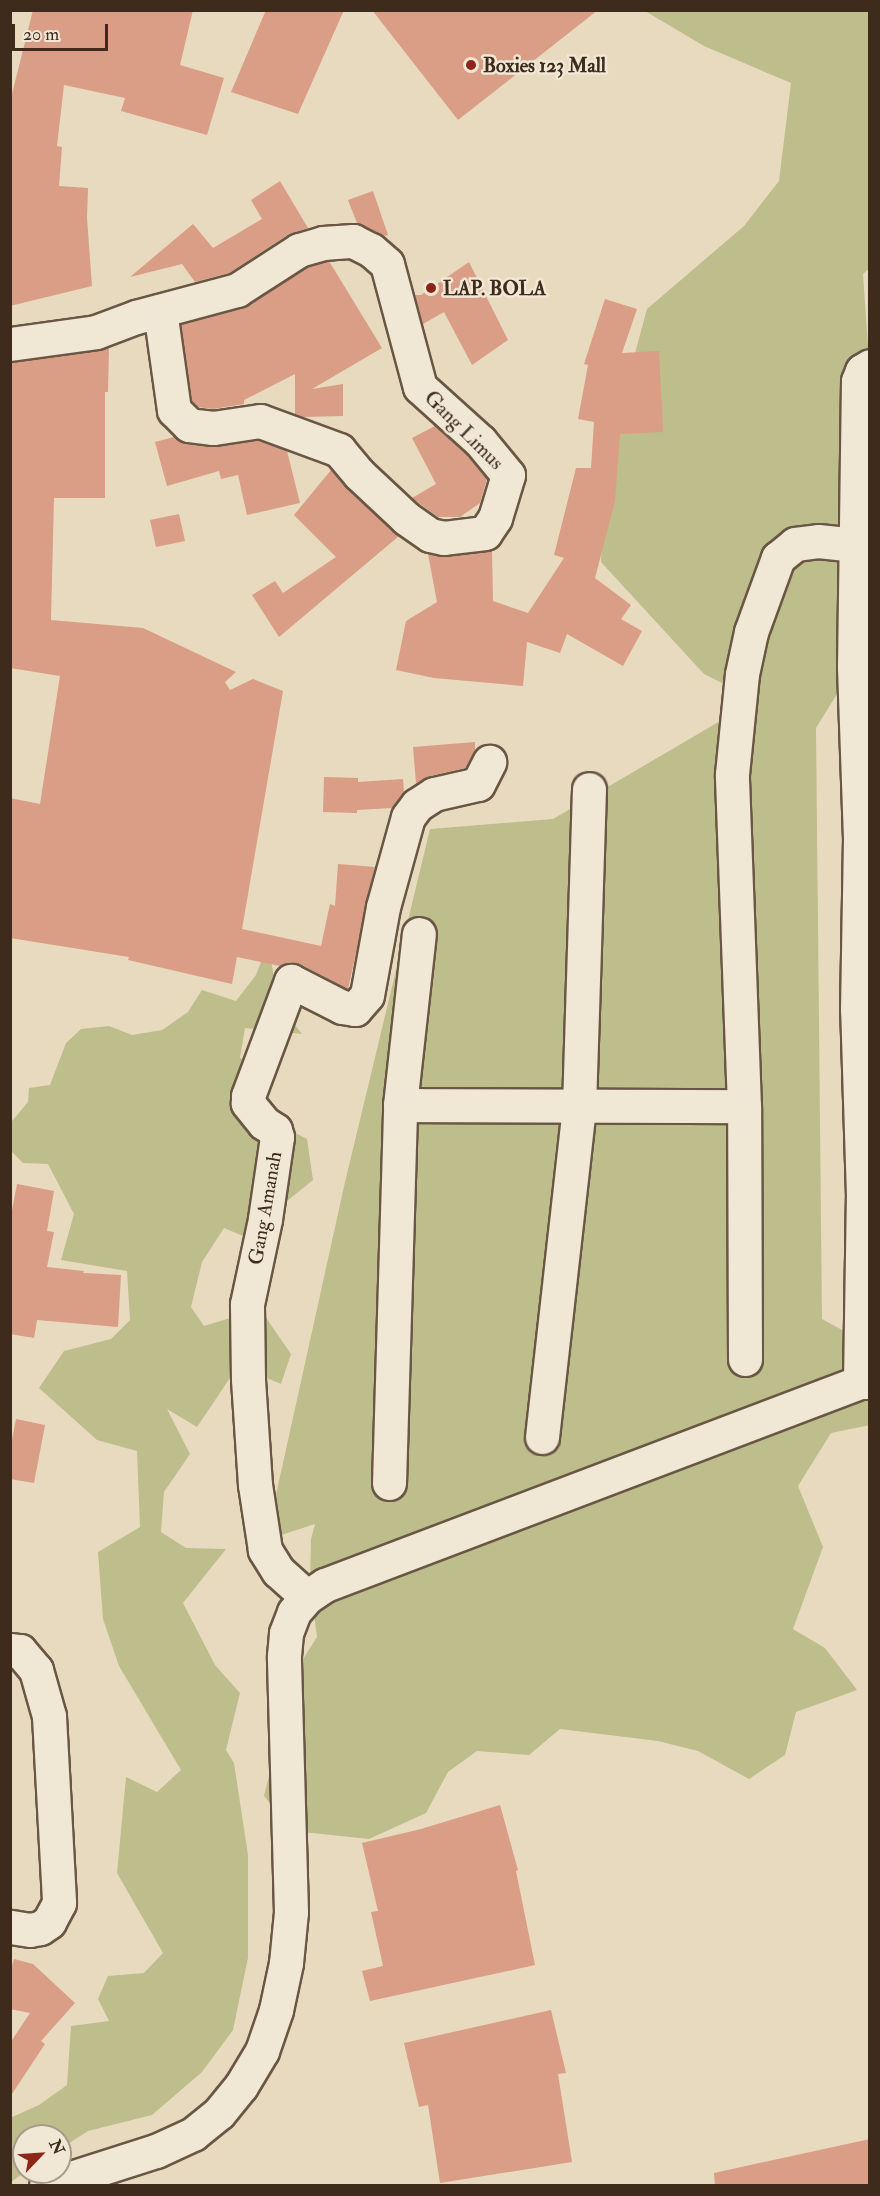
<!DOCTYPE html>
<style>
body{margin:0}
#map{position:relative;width:880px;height:2196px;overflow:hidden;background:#e8dabe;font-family:"IM FELL Double Pica",serif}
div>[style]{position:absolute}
.green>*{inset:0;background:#bebd8c}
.building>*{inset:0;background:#da9d85}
.roads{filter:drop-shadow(2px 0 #695744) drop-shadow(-2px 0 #695744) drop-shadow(0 2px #695744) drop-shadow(0 -2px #695744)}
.street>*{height:33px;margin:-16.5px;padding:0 16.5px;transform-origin:16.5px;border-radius:16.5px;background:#f0e7d5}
.dots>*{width:16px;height:16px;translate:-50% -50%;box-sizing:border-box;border:3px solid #f0e7d5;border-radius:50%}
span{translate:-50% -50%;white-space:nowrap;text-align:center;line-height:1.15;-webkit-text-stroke:5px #f0e7d5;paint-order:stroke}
.poi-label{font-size:20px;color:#3f2b1c;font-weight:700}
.left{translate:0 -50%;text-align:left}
.street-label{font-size:20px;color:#3f2b1c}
.frame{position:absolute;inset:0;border:12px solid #3f2b1c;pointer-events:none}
.north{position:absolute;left:12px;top:2124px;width:60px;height:60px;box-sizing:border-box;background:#f0e7d5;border:2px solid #a99c8b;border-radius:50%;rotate:65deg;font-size:16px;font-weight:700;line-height:24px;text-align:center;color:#3f2b1c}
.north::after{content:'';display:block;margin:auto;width:21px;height:27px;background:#8f2418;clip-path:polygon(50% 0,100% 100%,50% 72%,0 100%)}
.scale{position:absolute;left:12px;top:24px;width:96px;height:27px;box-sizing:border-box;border:3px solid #3f2b1c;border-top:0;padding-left:8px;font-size:18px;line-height:21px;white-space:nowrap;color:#3f2b1c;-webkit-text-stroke:4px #f0e7d5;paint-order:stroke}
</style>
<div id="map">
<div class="green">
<i style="clip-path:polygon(645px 11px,869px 11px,870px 268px,863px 274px,870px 376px,869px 642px,816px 728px,822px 1319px,855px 1337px,869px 1378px,870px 1425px,831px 1433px,798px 1486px,823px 1547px,793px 1629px,825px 1648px,857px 1690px,796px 1712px,785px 1755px,749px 1779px,698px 1751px,658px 1741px,560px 1729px,529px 1755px,477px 1751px,448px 1772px,426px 1813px,369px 1839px,293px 1831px,264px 1796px,295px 1672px,317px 1637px,310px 1583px,311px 1539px,315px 1524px,266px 1540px,345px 1182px,430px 829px,553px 819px,756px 700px,704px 674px,601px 562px,605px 464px,647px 309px,744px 226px,779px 181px,791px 83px,704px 46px)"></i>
<i style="clip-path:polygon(268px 944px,279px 1005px,302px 1034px,245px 1028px,240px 1058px,273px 1074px,250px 1094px,266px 1118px,307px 1139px,313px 1180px,281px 1206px,257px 1242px,224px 1228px,202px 1262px,191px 1307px,204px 1326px,260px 1309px,291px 1354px,281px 1384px,238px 1366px,197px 1427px,167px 1409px,190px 1454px,164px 1492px,161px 1532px,186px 1548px,226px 1549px,183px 1603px,215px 1665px,240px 1693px,226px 1750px,234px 1763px,248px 1855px,248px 1958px,233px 2030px,202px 2072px,152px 2115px,88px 2131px,60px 2149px,60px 2136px,24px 2136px,25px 2172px,11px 2182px,10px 2118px,39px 2105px,67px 2085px,71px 2026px,109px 2021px,98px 1999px,108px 1976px,144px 1973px,163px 1953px,117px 1873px,126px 1777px,157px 1792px,181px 1770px,119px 1666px,103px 1619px,98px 1552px,140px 1527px,137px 1451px,97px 1440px,39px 1388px,64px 1351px,111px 1339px,130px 1320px,127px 1271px,61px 1260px,74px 1214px,48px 1164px,23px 1163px,11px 1151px,12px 1121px,28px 1102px,29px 1088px,50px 1085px,66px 1043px,81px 1029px,109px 1026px,132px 1035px,162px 1030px,188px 1012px,202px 990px,236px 1001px,256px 975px)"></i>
</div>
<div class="building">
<i style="clip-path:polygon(33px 10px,193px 10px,180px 65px,224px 78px,207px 135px,121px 111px,125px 98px,64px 85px,57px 146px,62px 147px,59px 186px,88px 188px,87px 218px,92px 286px,10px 306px,10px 102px)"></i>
<i style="clip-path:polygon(266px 10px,344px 10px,298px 114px,231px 92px)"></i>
<i style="clip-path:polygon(372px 10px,598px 10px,458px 120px)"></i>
<i style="clip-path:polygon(280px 181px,308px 228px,289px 234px,229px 273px,195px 282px,182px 264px,130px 277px,193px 224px,213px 248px,262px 219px,251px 200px)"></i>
<i style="clip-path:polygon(373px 191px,388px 235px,384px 236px,357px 223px,348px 200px)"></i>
<i style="clip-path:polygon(329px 261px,382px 348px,312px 389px,343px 384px,343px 416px,303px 417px,295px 414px,295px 374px,244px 400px,244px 404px,213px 409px,198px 407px,192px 401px,181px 324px,242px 308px,307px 267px)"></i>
<i style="clip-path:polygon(469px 262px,508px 340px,472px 365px,444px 312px,423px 324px,415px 295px,421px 295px)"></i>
<i style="clip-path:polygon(605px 299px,637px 309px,622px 353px,659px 351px,663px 432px,620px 434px,615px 501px,595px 578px,631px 605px,621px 619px,642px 631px,623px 666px,567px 634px,560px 653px,527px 642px,523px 686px,434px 678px,396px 670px,406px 621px,437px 602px,428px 554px,446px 557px,492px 550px,493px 601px,528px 613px,564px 558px,554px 555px,576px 468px,591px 468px,594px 422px,578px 419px,588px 365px,584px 364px)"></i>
<i style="clip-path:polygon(109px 347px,108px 392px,105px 392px,105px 498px,54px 498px,51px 620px,143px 628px,236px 672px,225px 682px,230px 690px,253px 679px,283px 691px,242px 929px,321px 946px,330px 904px,335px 906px,338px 864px,375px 867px,348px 989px,300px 964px,290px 962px,280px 966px,237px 957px,232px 984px,128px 960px,129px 957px,10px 938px,10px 798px,40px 804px,60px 676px,10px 668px,10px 362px)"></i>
<i style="clip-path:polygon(435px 426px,466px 454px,487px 479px,480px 503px,460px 517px,438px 517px,412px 498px,436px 484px,412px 438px)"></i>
<i style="clip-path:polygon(174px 437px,187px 444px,211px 447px,258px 440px,287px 451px,300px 503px,247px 515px,238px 475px,221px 479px,219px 471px,167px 486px,155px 442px)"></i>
<i style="clip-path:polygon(331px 470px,346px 488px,399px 536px,279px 637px,252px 595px,275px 581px,283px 593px,336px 557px,294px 515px)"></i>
<i style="clip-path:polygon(179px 514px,185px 541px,156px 547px,150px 520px)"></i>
<i style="clip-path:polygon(475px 742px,475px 750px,465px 768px,430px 776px,416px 783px,413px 747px)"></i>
<i style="clip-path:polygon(324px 777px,358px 778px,358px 782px,403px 779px,404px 792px,392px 808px,357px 810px,357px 813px,323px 812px)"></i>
<i style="clip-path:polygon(17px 1184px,54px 1191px,47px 1231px,54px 1232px,47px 1267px,84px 1271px,83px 1273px,121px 1275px,118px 1327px,37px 1320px,34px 1338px,10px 1334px,10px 1221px)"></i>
<i style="clip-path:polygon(16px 1419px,45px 1425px,34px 1483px,10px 1479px,10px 1450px)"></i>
<i style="clip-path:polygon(500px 1805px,518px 1870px,516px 1871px,535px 1965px,370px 2001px,362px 1971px,383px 1966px,371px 1912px,378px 1911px,362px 1843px,421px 1829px)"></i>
<i style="clip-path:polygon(14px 1959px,33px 1964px,75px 2003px,41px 2041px,45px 2044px,10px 2097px,10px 2043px,30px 2013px,10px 2009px,10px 1973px)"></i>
<i style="clip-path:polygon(551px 2010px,566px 2073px,558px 2074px,572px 2162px,440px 2183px,428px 2105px,419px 2107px,404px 2043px)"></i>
<i style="clip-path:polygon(870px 2139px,870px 2186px,715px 2186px,714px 2173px)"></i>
</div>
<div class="roads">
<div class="street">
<i style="left:10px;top:344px;width:87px;rotate:-7.9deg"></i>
<i style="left:96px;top:332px;width:43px;rotate:-20.6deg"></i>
<i style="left:136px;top:317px;width:105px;rotate:-15deg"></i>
<i style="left:237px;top:290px;width:74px;rotate:-32.8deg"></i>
<i style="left:299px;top:250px;width:25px;rotate:-16deg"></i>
<i style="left:323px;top:243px;width:30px;rotate:-4deg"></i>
<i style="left:353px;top:241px;width:20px;rotate:27deg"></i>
<i style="left:371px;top:250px;width:21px;rotate:41deg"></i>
<i style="left:387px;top:264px;width:127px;rotate:75deg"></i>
<i style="left:420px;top:387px;width:81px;rotate:42deg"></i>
<i style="left:480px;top:441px;width:44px;rotate:50.5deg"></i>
<i style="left:508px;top:475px;width:45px;rotate:106.8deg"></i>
<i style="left:495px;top:518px;width:18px;rotate:124deg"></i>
<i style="left:485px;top:533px;width:41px;rotate:173deg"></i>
<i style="left:444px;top:538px;width:14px;rotate:-168deg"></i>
<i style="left:430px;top:535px;width:29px;rotate:-145deg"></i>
<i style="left:406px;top:518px;width:64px;rotate:-136.9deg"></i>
<i style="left:359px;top:474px;width:31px;rotate:-130deg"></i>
<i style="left:339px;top:450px;width:84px;rotate:-159.8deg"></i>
<i style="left:260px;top:421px;width:48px;rotate:171.5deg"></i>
<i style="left:213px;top:428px;width:24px;rotate:-173deg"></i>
<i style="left:189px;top:425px;width:21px;rotate:-135deg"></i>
<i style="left:174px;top:410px;width:100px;rotate:-98deg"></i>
<i style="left:400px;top:1105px;width:172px;rotate:-83.7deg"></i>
<i style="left:745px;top:1359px;width:253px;rotate:-90.2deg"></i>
<i style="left:744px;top:1106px;width:332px;rotate:-92.1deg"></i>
<i style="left:732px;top:774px;width:100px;rotate:-84.3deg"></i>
<i style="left:742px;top:674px;width:43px;rotate:-77.9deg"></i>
<i style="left:751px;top:632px;width:79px;rotate:-70deg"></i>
<i style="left:778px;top:558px;width:22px;rotate:-39deg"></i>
<i style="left:795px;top:544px;width:23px;rotate:-7deg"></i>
<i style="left:818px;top:541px;width:38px;rotate:6deg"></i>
<i style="left:860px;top:1382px;width:186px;rotate:-89.1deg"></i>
<i style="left:863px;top:1196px;width:186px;rotate:-91.8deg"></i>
<i style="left:857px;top:1010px;width:171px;rotate:-89deg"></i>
<i style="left:860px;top:839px;width:172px;rotate:-92deg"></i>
<i style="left:854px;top:667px;width:286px;rotate:-89.2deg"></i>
<i style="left:858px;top:381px;width:11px;rotate:-68deg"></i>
<i style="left:862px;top:371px;width:9px;rotate:-32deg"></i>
<i style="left:542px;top:1437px;width:332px;rotate:-83.6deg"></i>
<i style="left:579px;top:1107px;width:318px;rotate:-88.2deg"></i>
<i style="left:389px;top:1483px;width:378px;rotate:-88.3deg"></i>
<i style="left:400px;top:1105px;width:344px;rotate:0.2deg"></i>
<i style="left:307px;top:1597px;width:39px;rotate:-138deg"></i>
<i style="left:278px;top:1571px;width:25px;rotate:-122deg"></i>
<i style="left:265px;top:1550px;width:66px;rotate:-98.7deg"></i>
<i style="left:255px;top:1485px;width:106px;rotate:-93.8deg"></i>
<i style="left:248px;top:1379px;width:75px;rotate:-90.8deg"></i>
<i style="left:247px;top:1304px;width:87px;rotate:-78deg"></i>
<i style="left:265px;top:1219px;width:83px;rotate:-81.7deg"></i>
<i style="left:277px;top:1137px;width:7px;rotate:-106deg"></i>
<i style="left:275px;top:1130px;width:13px;rotate:-148deg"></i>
<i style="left:264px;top:1123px;width:26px;rotate:-129deg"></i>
<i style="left:248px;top:1103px;width:7px;rotate:-90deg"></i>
<i style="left:248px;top:1096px;width:123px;rotate:-69.5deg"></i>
<i style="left:291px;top:981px;width:57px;rotate:27deg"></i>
<i style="left:342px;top:1007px;width:13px;rotate:9deg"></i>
<i style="left:355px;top:1009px;width:18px;rotate:-49deg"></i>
<i style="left:367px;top:995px;width:89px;rotate:-79.7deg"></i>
<i style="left:383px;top:907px;width:93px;rotate:-74.5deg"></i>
<i style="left:408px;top:817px;width:15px;rotate:-53deg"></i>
<i style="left:417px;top:805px;width:20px;rotate:-33deg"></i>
<i style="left:434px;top:794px;width:45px;rotate:-12.8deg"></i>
<i style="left:478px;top:784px;width:25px;rotate:-63deg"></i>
<i style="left:10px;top:1650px;width:10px;rotate:6deg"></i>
<i style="left:20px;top:1651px;width:25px;rotate:50deg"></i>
<i style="left:36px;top:1670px;width:48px;rotate:74.2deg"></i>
<i style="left:49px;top:1716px;width:187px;rotate:86.9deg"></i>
<i style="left:59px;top:1903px;width:21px;rotate:118deg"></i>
<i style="left:49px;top:1922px;width:11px;rotate:146deg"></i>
<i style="left:40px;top:1928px;width:10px;rotate:169deg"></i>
<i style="left:30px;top:1930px;width:20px;rotate:-171deg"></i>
<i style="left:46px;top:2186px;width:115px;rotate:-17.7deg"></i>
<i style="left:156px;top:2151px;width:41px;rotate:-24.7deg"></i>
<i style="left:193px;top:2134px;width:33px;rotate:-39deg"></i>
<i style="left:219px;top:2113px;width:35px;rotate:-51deg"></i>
<i style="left:241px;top:2086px;width:41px;rotate:-59deg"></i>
<i style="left:262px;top:2051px;width:43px;rotate:-71.1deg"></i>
<i style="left:276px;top:2010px;width:48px;rotate:-78deg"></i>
<i style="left:286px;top:1963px;width:51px;rotate:-84.4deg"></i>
<i style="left:291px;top:1912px;width:256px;rotate:-91.6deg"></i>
<i style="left:284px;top:1656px;width:23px;rotate:-85deg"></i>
<i style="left:286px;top:1633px;width:22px;rotate:-69deg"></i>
<i style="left:294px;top:1612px;width:20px;rotate:-49deg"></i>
<i style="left:307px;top:1597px;width:22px;rotate:-34deg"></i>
<i style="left:325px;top:1585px;width:572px;rotate:-20.78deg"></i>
<i style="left:860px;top:1382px;width:10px"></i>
</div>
</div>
<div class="dots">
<i style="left:471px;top:65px;background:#8f2418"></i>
<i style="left:431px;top:288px;background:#8f2418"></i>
</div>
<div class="poi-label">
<span class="left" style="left:483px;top:65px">Boxies 123 Mall</span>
<span class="left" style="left:443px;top:288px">LAP. BOLA</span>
</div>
<div class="street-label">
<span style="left:464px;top:430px;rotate:45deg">Gang Limus</span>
<span style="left:265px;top:1208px;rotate:-80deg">Gang Amanah</span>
</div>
<div class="frame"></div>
<div class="north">N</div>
<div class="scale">20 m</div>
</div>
